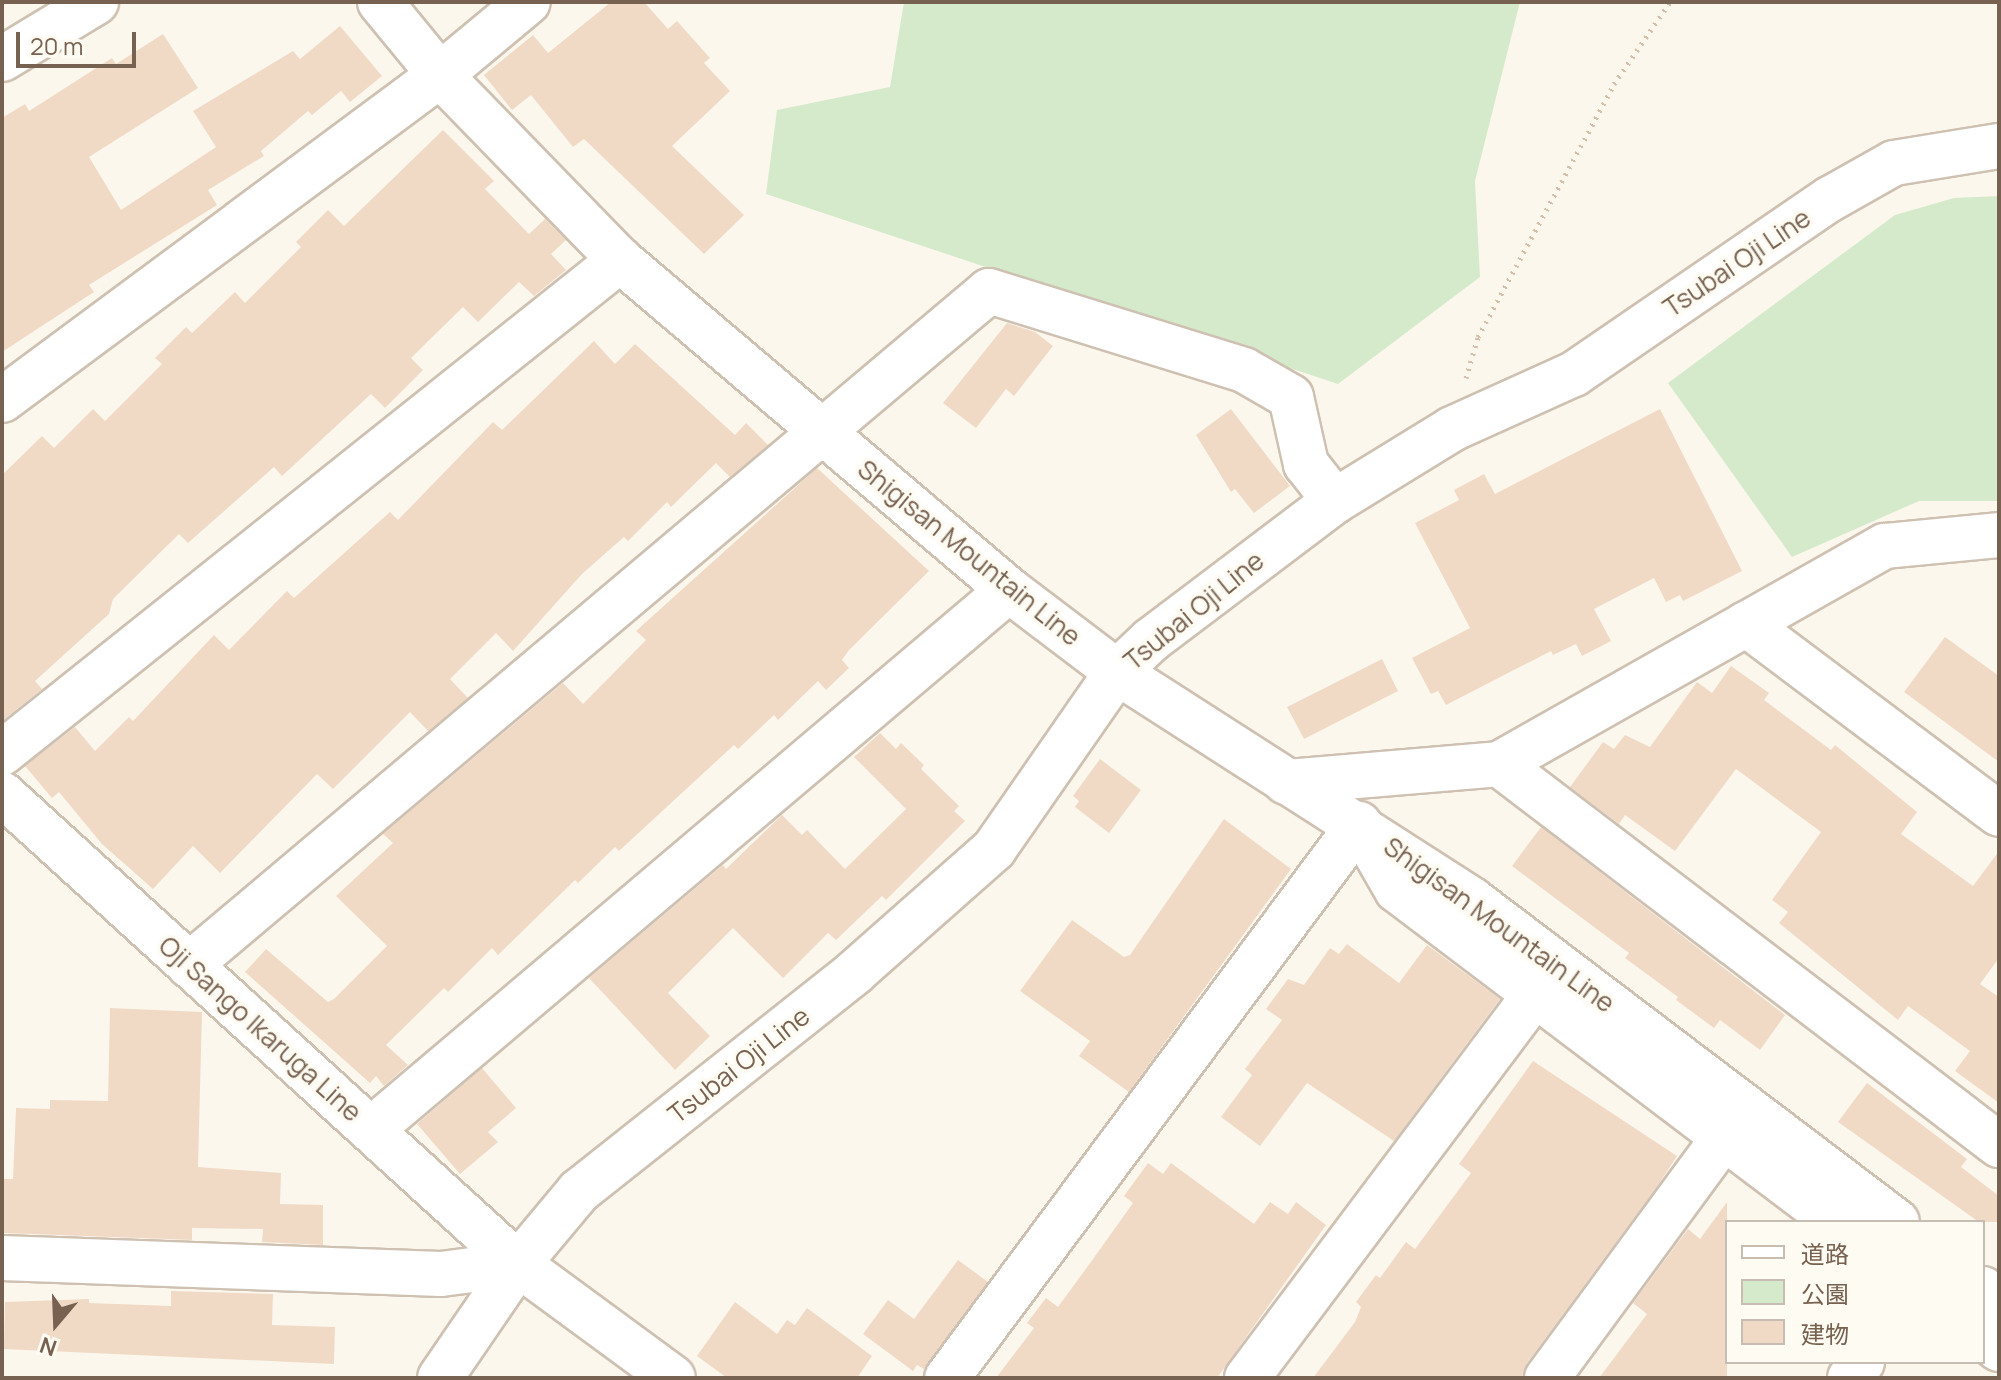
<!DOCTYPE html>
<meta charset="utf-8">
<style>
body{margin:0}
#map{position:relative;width:2001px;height:1380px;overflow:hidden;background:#fcf7ed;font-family:Manrope,"Noto Sans JP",sans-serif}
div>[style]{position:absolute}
.green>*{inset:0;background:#d5eacb}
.building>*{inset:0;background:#f0dac6}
.path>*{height:5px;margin-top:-2.5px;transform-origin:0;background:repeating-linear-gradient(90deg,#d6bea8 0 2px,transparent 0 8px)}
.roads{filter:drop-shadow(2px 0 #cec1b2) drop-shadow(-2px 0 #cec1b2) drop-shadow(0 2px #cec1b2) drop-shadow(0 -2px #cec1b2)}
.minor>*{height:44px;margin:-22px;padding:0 22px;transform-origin:22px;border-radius:22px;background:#fff}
.secondary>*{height:44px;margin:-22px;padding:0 22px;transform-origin:22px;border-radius:22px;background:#fff}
span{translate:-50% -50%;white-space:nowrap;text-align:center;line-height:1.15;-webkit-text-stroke:7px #fefbf3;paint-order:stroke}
.street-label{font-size:26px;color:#776150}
.frame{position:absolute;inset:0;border:4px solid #776150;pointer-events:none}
.legend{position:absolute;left:1725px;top:1220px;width:260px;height:144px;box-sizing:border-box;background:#fefbf3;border:2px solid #c8bdb2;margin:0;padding:10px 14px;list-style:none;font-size:24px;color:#776150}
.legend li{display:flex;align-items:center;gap:16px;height:40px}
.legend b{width:40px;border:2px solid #c8bdb2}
.north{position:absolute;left:16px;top:1284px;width:80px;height:80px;-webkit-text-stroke:6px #fefbf3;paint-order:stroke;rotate:199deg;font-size:22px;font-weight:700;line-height:32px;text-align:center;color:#776150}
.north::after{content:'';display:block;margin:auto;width:28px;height:36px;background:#776150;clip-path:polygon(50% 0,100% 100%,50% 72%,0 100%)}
.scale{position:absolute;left:16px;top:32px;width:120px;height:36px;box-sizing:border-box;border:4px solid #776150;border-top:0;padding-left:10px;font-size:24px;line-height:28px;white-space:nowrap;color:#776150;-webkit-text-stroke:6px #fefbf3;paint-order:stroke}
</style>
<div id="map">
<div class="green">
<i style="clip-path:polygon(904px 2px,1520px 2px,1475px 181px,1480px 277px,1338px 384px,766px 194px,777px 110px,890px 87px)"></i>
<i style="clip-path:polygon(1999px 196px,1999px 501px,1919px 501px,1792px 557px,1668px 383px,1895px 215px,1954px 198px)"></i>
</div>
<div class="building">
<i style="clip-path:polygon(611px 2px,644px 2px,668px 29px,677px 21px,710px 58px,704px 63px,730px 91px,672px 146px,744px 215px,704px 254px,584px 139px,573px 147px,531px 95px,512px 110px,484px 75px,533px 35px,548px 53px)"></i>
<i style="clip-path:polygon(340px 26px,382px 76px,350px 102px,341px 91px,312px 115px,308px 111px,261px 151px,264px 156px,208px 190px,217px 205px,89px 285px,94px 292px,2px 352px,2px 118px,25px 104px,29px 111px,112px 58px,116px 64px,163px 34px,198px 88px,89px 157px,121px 210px,216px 147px,193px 111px,293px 51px,300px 59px)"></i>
<i style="clip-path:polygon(443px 130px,494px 181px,485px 189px,529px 234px,545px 219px,566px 240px,551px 254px,566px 270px,534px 296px,519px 282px,478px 322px,463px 307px,411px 358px,423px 370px,385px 408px,371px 394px,282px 476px,274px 467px,188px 543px,179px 534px,113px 599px,109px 614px,35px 681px,42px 689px,2px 721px,2px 475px,42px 436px,54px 448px,93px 409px,105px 421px,162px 364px,155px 358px,186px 327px,192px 333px,235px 292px,245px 303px,301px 247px,296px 242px,328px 210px,344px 226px)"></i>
<i style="clip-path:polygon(1007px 323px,1035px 332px,1053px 346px,1014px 396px,1006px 389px,976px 428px,943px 403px)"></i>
<i style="clip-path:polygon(594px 341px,615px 364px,635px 344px,735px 435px,746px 423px,768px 445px,730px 477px,716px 463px,671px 507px,667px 502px,628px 541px,624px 537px,582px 574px,513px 651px,496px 633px,450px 679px,468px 698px,428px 731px,410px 712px,333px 789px,317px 774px,220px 873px,193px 846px,153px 889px,102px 844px,59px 792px,52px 798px,25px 766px,75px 727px,95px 751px,129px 717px,133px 721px,214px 635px,229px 650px,287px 591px,294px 598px,390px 512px,398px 520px,493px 422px,502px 430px)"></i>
<i style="clip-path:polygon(1231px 409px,1290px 486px,1254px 513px,1235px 489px,1231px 492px,1196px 435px)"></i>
<i style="clip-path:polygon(1660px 409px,1742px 571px,1683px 601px,1680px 595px,1666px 602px,1654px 578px,1594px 609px,1611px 641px,1582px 656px,1576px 644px,1553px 655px,1551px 651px,1446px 705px,1438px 691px,1431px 694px,1412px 658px,1470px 628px,1415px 523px,1459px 500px,1454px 490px,1484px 474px,1495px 494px)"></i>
<i style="clip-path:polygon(817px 468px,929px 571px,849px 650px,842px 660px,849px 668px,826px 690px,818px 681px,778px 720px,774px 715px,738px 749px,734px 745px,619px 851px,615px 847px,578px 883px,575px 880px,498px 955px,492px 948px,448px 992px,444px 988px,386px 1045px,408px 1065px,384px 1086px,376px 1076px,370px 1083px,245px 972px,266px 949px,328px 1002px,334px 999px,387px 946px,336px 896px,393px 843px,383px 834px,563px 683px,583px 704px,646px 640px,636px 631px)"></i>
<i style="clip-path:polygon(1945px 637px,1999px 676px,1999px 762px,1904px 692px)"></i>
<i style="clip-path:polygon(1382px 659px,1398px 691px,1304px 739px,1287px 707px)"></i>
<i style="clip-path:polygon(1731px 666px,1769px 693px,1764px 700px,1831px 750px,1835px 745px,1917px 812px,1901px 834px,1973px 886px,1999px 851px,1999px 958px,1980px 984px,1999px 997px,1999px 1103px,1955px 1071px,1970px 1051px,1908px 1006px,1898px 1020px,1779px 923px,1788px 912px,1772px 900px,1821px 832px,1736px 769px,1675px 851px,1625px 815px,1619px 824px,1570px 787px,1603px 742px,1614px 749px,1625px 735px,1650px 747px,1697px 682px,1712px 693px)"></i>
<i style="clip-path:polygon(880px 733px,896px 749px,901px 743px,924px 765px,921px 769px,959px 806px,954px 811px,965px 821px,886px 900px,882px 896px,836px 940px,828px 933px,783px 978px,733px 928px,668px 993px,710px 1036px,675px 1070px,589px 978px,723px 865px,726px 869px,782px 815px,802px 835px,807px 830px,845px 869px,906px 809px,854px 757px)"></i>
<i style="clip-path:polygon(1100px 759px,1141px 790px,1109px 833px,1075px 807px,1079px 801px,1073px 796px)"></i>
<i style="clip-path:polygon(1224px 819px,1291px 869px,1129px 1092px,1079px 1056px,1090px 1041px,1020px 991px,1072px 920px,1124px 957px,1130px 955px)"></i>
<i style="clip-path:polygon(1541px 827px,1785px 1015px,1760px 1050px,1720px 1020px,1714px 1028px,1676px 1000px,1678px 997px,1625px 958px,1629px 953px,1512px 866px)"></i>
<i style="clip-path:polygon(1347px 944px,1399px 983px,1427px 945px,1500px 999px,1394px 1141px,1307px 1083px,1260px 1146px,1221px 1117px,1252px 1075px,1245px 1069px,1282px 1020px,1266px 1009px,1288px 979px,1304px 985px,1330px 948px,1339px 954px)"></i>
<i style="clip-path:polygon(110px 1008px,202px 1012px,198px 1167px,281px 1173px,280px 1204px,323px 1205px,323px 1245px,262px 1242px,263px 1229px,192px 1228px,192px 1240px,4px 1233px,2px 1179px,13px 1179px,16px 1108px,50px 1109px,50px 1100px,108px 1101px)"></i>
<i style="clip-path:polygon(1533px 1061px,1677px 1156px,1658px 1185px,1527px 1363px,1522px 1378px,1313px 1378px,1355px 1322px,1361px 1307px,1356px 1302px,1376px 1275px,1380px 1278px,1406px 1242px,1415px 1249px,1471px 1173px,1459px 1164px)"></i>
<i style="clip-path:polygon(482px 1068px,516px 1108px,488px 1132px,498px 1142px,460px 1174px,417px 1124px)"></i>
<i style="clip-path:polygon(1867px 1083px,1967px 1159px,1961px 1167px,1999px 1196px,1999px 1222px,1979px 1222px,1838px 1122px)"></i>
<i style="clip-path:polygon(1148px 1163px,1163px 1174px,1171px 1163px,1254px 1224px,1270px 1202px,1288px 1214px,1296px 1202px,1326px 1225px,1217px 1378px,996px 1378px,1034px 1328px,1027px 1323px,1046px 1298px,1058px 1307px,1093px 1259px,1133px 1203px,1124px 1196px)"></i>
<i style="clip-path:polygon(1727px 1202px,1727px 1378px,1599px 1378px,1647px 1314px,1633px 1303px,1688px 1229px,1700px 1239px)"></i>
<i style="clip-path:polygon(958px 1260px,988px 1282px,924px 1369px,917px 1365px,913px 1371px,863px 1334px,888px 1300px,914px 1319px)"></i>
<i style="clip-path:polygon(171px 1291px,273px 1294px,272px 1325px,335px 1327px,334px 1364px,4px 1349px,5px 1302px,89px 1299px,89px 1303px,171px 1306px)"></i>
<i style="clip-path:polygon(735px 1302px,777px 1334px,787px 1320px,795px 1325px,807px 1308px,872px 1356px,857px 1378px,727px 1378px,697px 1356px)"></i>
</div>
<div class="path">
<i style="left:1466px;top:378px;width:43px;rotate:-73.7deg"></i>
<i style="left:1478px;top:337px;width:287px;rotate:-61.7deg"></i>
<i style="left:1614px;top:84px;width:99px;rotate:-55.7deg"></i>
</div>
<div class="roads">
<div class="minor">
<i style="left:2px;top:59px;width:110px;rotate:-31.2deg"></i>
<i style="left:2px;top:400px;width:545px;rotate:-36.58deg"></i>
<i style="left:440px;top:75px;width:114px;rotate:-39.7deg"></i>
<i style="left:1746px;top:624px;width:316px;rotate:36.9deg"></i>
<i style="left:2px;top:753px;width:791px;rotate:-38.58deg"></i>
<i style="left:1499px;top:764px;width:629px;rotate:37.31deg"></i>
<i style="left:1286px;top:782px;width:214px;rotate:-4.8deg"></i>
<i style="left:1499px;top:764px;width:443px;rotate:-29.5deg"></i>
<i style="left:1885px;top:546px;width:115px;rotate:-5.5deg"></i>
<i style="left:189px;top:965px;width:1046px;rotate:-40.11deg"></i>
<i style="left:989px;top:291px;width:267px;rotate:17.2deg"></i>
<i style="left:1244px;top:370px;width:54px;rotate:29.9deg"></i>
<i style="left:1291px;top:397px;width:69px;rotate:77.4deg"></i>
<i style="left:1306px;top:464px;width:47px;rotate:51.9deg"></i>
<i style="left:372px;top:1129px;width:834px;rotate:-40.24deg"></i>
<i style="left:2px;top:1258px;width:439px;rotate:2.1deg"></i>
<i style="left:441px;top:1274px;width:78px;rotate:-7.4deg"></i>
<i style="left:518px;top:1264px;width:192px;rotate:36.3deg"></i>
<i style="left:1983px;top:1337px;width:20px;rotate:37deg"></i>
<i style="left:947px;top:1378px;width:690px;rotate:-53.36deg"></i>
<i style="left:1359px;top:824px;width:76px;rotate:60.1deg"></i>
<i style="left:1397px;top:890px;width:550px;rotate:37.1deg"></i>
<i style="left:1247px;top:1378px;width:480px;rotate:-53.1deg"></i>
<i style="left:1547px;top:1378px;width:300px;rotate:-53.7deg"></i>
<i style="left:1850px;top:1378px;width:20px;rotate:-53deg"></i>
</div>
<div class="secondary">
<i style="left:380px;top:2px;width:94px;rotate:50.6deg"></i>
<i style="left:440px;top:75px;width:258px;rotate:45.8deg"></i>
<i style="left:620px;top:260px;width:510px;rotate:40.31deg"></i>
<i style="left:1009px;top:590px;width:136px;rotate:37.2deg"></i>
<i style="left:1117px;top:672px;width:422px;rotate:32.7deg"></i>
<i style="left:1472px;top:900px;width:533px;rotate:37.15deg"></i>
<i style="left:2px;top:794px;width:698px;rotate:42.33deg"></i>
<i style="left:1983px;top:1289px;width:21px;rotate:41deg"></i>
<i style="left:440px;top:1378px;width:138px;rotate:-55.6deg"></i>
<i style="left:518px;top:1264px;width:95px;rotate:-50.1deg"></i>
<i style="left:579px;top:1191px;width:352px;rotate:-38.4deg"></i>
<i style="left:855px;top:972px;width:186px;rotate:-41.5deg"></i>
<i style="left:994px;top:849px;width:216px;rotate:-55.2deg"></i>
<i style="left:1117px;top:672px;width:47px;rotate:-43.3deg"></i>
<i style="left:1151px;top:640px;width:231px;rotate:-37.1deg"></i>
<i style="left:1335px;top:501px;width:137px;rotate:-31.6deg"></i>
<i style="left:1452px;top:429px;width:134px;rotate:-24.3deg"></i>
<i style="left:1574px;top:374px;width:310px;rotate:-34.4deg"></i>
<i style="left:1830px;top:199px;width:73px;rotate:-29.4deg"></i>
<i style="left:1894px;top:163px;width:106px;rotate:-9.2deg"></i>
</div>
</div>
<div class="street-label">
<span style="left:1737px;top:263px;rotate:-34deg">Tsubai Oji Line</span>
<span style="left:969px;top:553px;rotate:39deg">Shigisan Mountain Line</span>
<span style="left:1194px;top:611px;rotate:-39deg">Tsubai Oji Line</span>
<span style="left:1499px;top:925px;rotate:36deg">Shigisan Mountain Line</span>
<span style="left:260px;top:1029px;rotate:42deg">Oji Sango Ikaruga Line</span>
<span style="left:739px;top:1065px;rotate:-38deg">Tsubai Oji Line</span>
</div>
<div class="frame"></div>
<ul class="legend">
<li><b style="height:10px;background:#fff"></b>道路</li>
<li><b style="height:22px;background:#d5eacb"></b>公園</li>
<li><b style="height:22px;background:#f0dac6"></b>建物</li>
</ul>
<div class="north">N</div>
<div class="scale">20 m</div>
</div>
